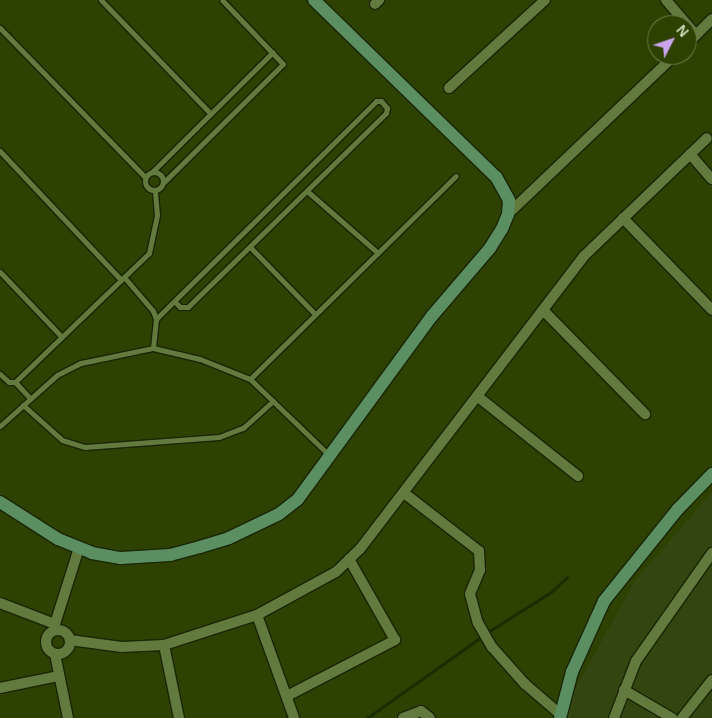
<!DOCTYPE html>
<style>
body{margin:0}
#map{position:relative;width:712px;height:718px;overflow:hidden;background:#2d4100;font-family:Helvetica,sans-serif}
div>[style]{position:absolute}
.built>*{inset:0;background:#334611}
.stream>*{height:3px;margin:-1.5px;padding:0 1.5px;transform-origin:1.5px;border-radius:1.5px;background:#1d2b00}
.roads{filter:drop-shadow(1px 0 #192505) drop-shadow(-1px 0 #192505) drop-shadow(0 1px #192505) drop-shadow(0 -1px #192505)}
.lane>*{height:5px;margin:-2.5px;padding:0 2.5px;transform-origin:2.5px;border-radius:2.5px;background:#627a3d}
.lane>.ring{margin:-2.5px;padding:0;box-sizing:content-box;background:none;border:5px solid #627a3d;border-radius:50%}
.street>*{height:10px;margin:-5px;padding:0 5px;transform-origin:5px;border-radius:5px;background:#627a3d}
.street>.ring{margin:-5px;padding:0;box-sizing:content-box;background:none;border:10px solid #627a3d;border-radius:50%}
.secondary>*{height:12px;margin:-6px;padding:0 6px;transform-origin:6px;border-radius:6px;background:#5b8f61}
span{translate:-50% -50%;white-space:nowrap;text-align:center;line-height:1.15;-webkit-text-stroke:4px #2d4100;paint-order:stroke}
.north{position:absolute;left:647px;top:15px;width:50px;height:50px;box-sizing:border-box;background:#2d4100;border:1px solid #6d7f4b;border-radius:50%;rotate:49deg;font-size:14px;font-weight:700;line-height:20px;text-align:center;color:#cedcbc}
.north::after{content:'';display:block;margin:auto;width:18px;height:22px;background:#c9a5ee;clip-path:polygon(50% 0,100% 100%,50% 72%,0 100%)}
</style>
<div id="map">
<div class="built">
<i style="clip-path:polygon(712px 492px,712px 718px,567px 718px,569px 700px,635px 581px)"></i>
</div>
<div class="stream">
<i style="left:367px;top:718px;width:152px;rotate:-35.4deg"></i>
<i style="left:491px;top:630px;width:71px;rotate:-32.3deg"></i>
<i style="left:551px;top:592px;width:22px;rotate:-43deg"></i>
</div>
<div class="roads">
<div class="lane">
<i style="left:101px;top:0;width:158px;rotate:46deg"></i>
<i style="left:0;top:28px;width:208px;rotate:45.8deg"></i>
<i style="left:0;top:151px;width:175px;rotate:46.8deg"></i>
<i class="ring" style="left:145px;top:172px;width:13px;height:13px"></i>
<i style="left:152px;top:172px;width:170px;rotate:-44.8deg"></i>
<i style="left:163px;top:183px;width:169px;rotate:-44.8deg"></i>
<i style="left:283px;top:64px;width:88px;rotate:-133.6deg"></i>
<i style="left:307px;top:191px;width:94px;rotate:41.1deg"></i>
<i style="left:250px;top:247px;width:93px;rotate:45.9deg"></i>
<i style="left:0;top:272px;width:88px;rotate:46.4deg"></i>
<i style="left:124px;top:277px;width:45px;rotate:49.5deg"></i>
<i style="left:153px;top:311px;width:9px;rotate:69deg"></i>
<i style="left:156px;top:319px;width:29px;rotate:96deg"></i>
<i style="left:156px;top:319px;width:310px;rotate:-44.7deg"></i>
<i style="left:376px;top:101px;width:5px"></i>
<i style="left:381px;top:101px;width:9px;rotate:49deg"></i>
<i style="left:387px;top:108px;width:5px;rotate:101deg"></i>
<i style="left:386px;top:113px;width:277px;rotate:135.6deg"></i>
<i style="left:188px;top:307px;width:8px;rotate:180deg"></i>
<i style="left:180px;top:307px;width:8px;rotate:-135deg"></i>
<i style="left:0;top:374px;width:12px;rotate:42deg"></i>
<i style="left:9px;top:382px;width:6px"></i>
<i style="left:15px;top:382px;width:186px;rotate:-43.9deg"></i>
<i style="left:149px;top:253px;width:39px;rotate:-78deg"></i>
<i style="left:157px;top:215px;width:25px;rotate:-95deg"></i>
<i style="left:250px;top:379px;width:289px;rotate:-44.6deg"></i>
<i style="left:15px;top:382px;width:22px;rotate:47deg"></i>
<i style="left:23px;top:405px;width:52px;rotate:41.9deg"></i>
<i style="left:62px;top:440px;width:24px;rotate:17deg"></i>
<i style="left:85px;top:447px;width:134px;rotate:-4.3deg"></i>
<i style="left:219px;top:437px;width:26px;rotate:-21deg"></i>
<i style="left:243px;top:428px;width:40px;rotate:-42deg"></i>
<i style="left:0;top:426px;width:76px;rotate:-41.8deg"></i>
<i style="left:57px;top:375px;width:27px;rotate:-27deg"></i>
<i style="left:81px;top:363px;width:74px;rotate:-11.8deg"></i>
<i style="left:153px;top:348px;width:48px;rotate:13.2deg"></i>
<i style="left:200px;top:359px;width:54px;rotate:21.8deg"></i>
<i style="left:250px;top:379px;width:111px;rotate:43.9deg"></i>
</div>
<div class="street">
<i style="left:666px;top:0;width:46px;rotate:49.4deg"></i>
<i style="left:375px;top:4px;width:6px;rotate:-45deg"></i>
<i style="left:687px;top:44px;width:35px;rotate:-45deg"></i>
<i style="left:449px;top:88px;width:130px;rotate:-42.5deg"></i>
<i style="left:690px;top:154px;width:33px;rotate:49deg"></i>
<i style="left:508px;top:214px;width:231px;rotate:-43.6deg"></i>
<i style="left:623px;top:218px;width:128px;rotate:45.9deg"></i>
<i style="left:543px;top:310px;width:146px;rotate:45.6deg"></i>
<i style="left:477px;top:396px;width:129px;rotate:38.4deg"></i>
<i style="left:404px;top:493px;width:95px;rotate:37.7deg"></i>
<i style="left:479px;top:551px;width:19px;rotate:87deg"></i>
<i style="left:480px;top:570px;width:26px;rotate:113deg"></i>
<i style="left:470px;top:594px;width:30px;rotate:75deg"></i>
<i style="left:478px;top:623px;width:28px;rotate:60deg"></i>
<i style="left:492px;top:647px;width:50px;rotate:48.3deg"></i>
<i style="left:525px;top:684px;width:46px;rotate:40.6deg"></i>
<i style="left:0;top:603px;width:59px;rotate:20.9deg"></i>
<i style="left:55px;top:624px;width:5px;rotate:90deg"></i>
<i style="left:257px;top:615px;width:109px;rotate:70.2deg"></i>
<i style="left:55px;top:624px;width:80px;rotate:-72.5deg"></i>
<i class="ring" style="left:46px;top:630px;width:14px;height:14px"></i>
<i style="left:70px;top:640px;width:52px;rotate:7.7deg"></i>
<i style="left:122px;top:647px;width:42px;rotate:-2.7deg"></i>
<i style="left:164px;top:645px;width:98px;rotate:-17.9deg"></i>
<i style="left:257px;top:615px;width:90px;rotate:-28.6deg"></i>
<i style="left:336px;top:572px;width:33px;rotate:-44deg"></i>
<i style="left:360px;top:549px;width:369px;rotate:-52.6deg"></i>
<i style="left:584px;top:256px;width:170px;rotate:-43.8deg"></i>
<i style="left:164px;top:645px;width:75px;rotate:78.4deg"></i>
<i style="left:55px;top:654px;width:65px;rotate:78.5deg"></i>
<i style="left:0;top:688px;width:59px;rotate:-11.7deg"></i>
<i style="left:624px;top:690px;width:56px;rotate:30.3deg"></i>
<i style="left:287px;top:696px;width:122px;rotate:-27.4deg"></i>
<i style="left:395px;top:640px;width:93px;rotate:-119.6deg"></i>
<i style="left:403px;top:718px;width:19px;rotate:-21deg"></i>
<i style="left:421px;top:711px;width:11px;rotate:38deg"></i>
<i style="left:614px;top:718px;width:61px;rotate:-68.9deg"></i>
<i style="left:636px;top:661px;width:132px;rotate:-54.9deg"></i>
<i style="left:682px;top:718px;width:48px;rotate:-51.7deg"></i>
</div>
<div class="secondary">
<i style="left:0;top:502px;width:69px;rotate:32.5deg"></i>
<i style="left:58px;top:539px;width:37px;rotate:22deg"></i>
<i style="left:92px;top:553px;width:29px;rotate:10deg"></i>
<i style="left:121px;top:558px;width:49px;rotate:-3.5deg"></i>
<i style="left:170px;top:555px;width:31px;rotate:-15deg"></i>
<i style="left:200px;top:547px;width:30px;rotate:-17deg"></i>
<i style="left:229px;top:538px;width:55px;rotate:-25.6deg"></i>
<i style="left:279px;top:514px;width:24px;rotate:-38deg"></i>
<i style="left:298px;top:499px;width:227px;rotate:-53.8deg"></i>
<i style="left:432px;top:316px;width:89px;rotate:-49.5deg"></i>
<i style="left:490px;top:248px;width:22px;rotate:-58deg"></i>
<i style="left:502px;top:229px;width:16px;rotate:-68deg"></i>
<i style="left:508px;top:214px;width:14px;rotate:-86deg"></i>
<i style="left:509px;top:200px;width:26px;rotate:-119deg"></i>
<i style="left:496px;top:177px;width:254px;rotate:-135.8deg"></i>
<i style="left:560px;top:718px;width:48px;rotate:-75.4deg"></i>
<i style="left:572px;top:672px;width:78px;rotate:-65.7deg"></i>
<i style="left:604px;top:601px;width:118px;rotate:-51.2deg"></i>
<i style="left:678px;top:509px;width:49px;rotate:-45.8deg"></i>
</div>
</div>
<div class="north">N</div>
</div>
